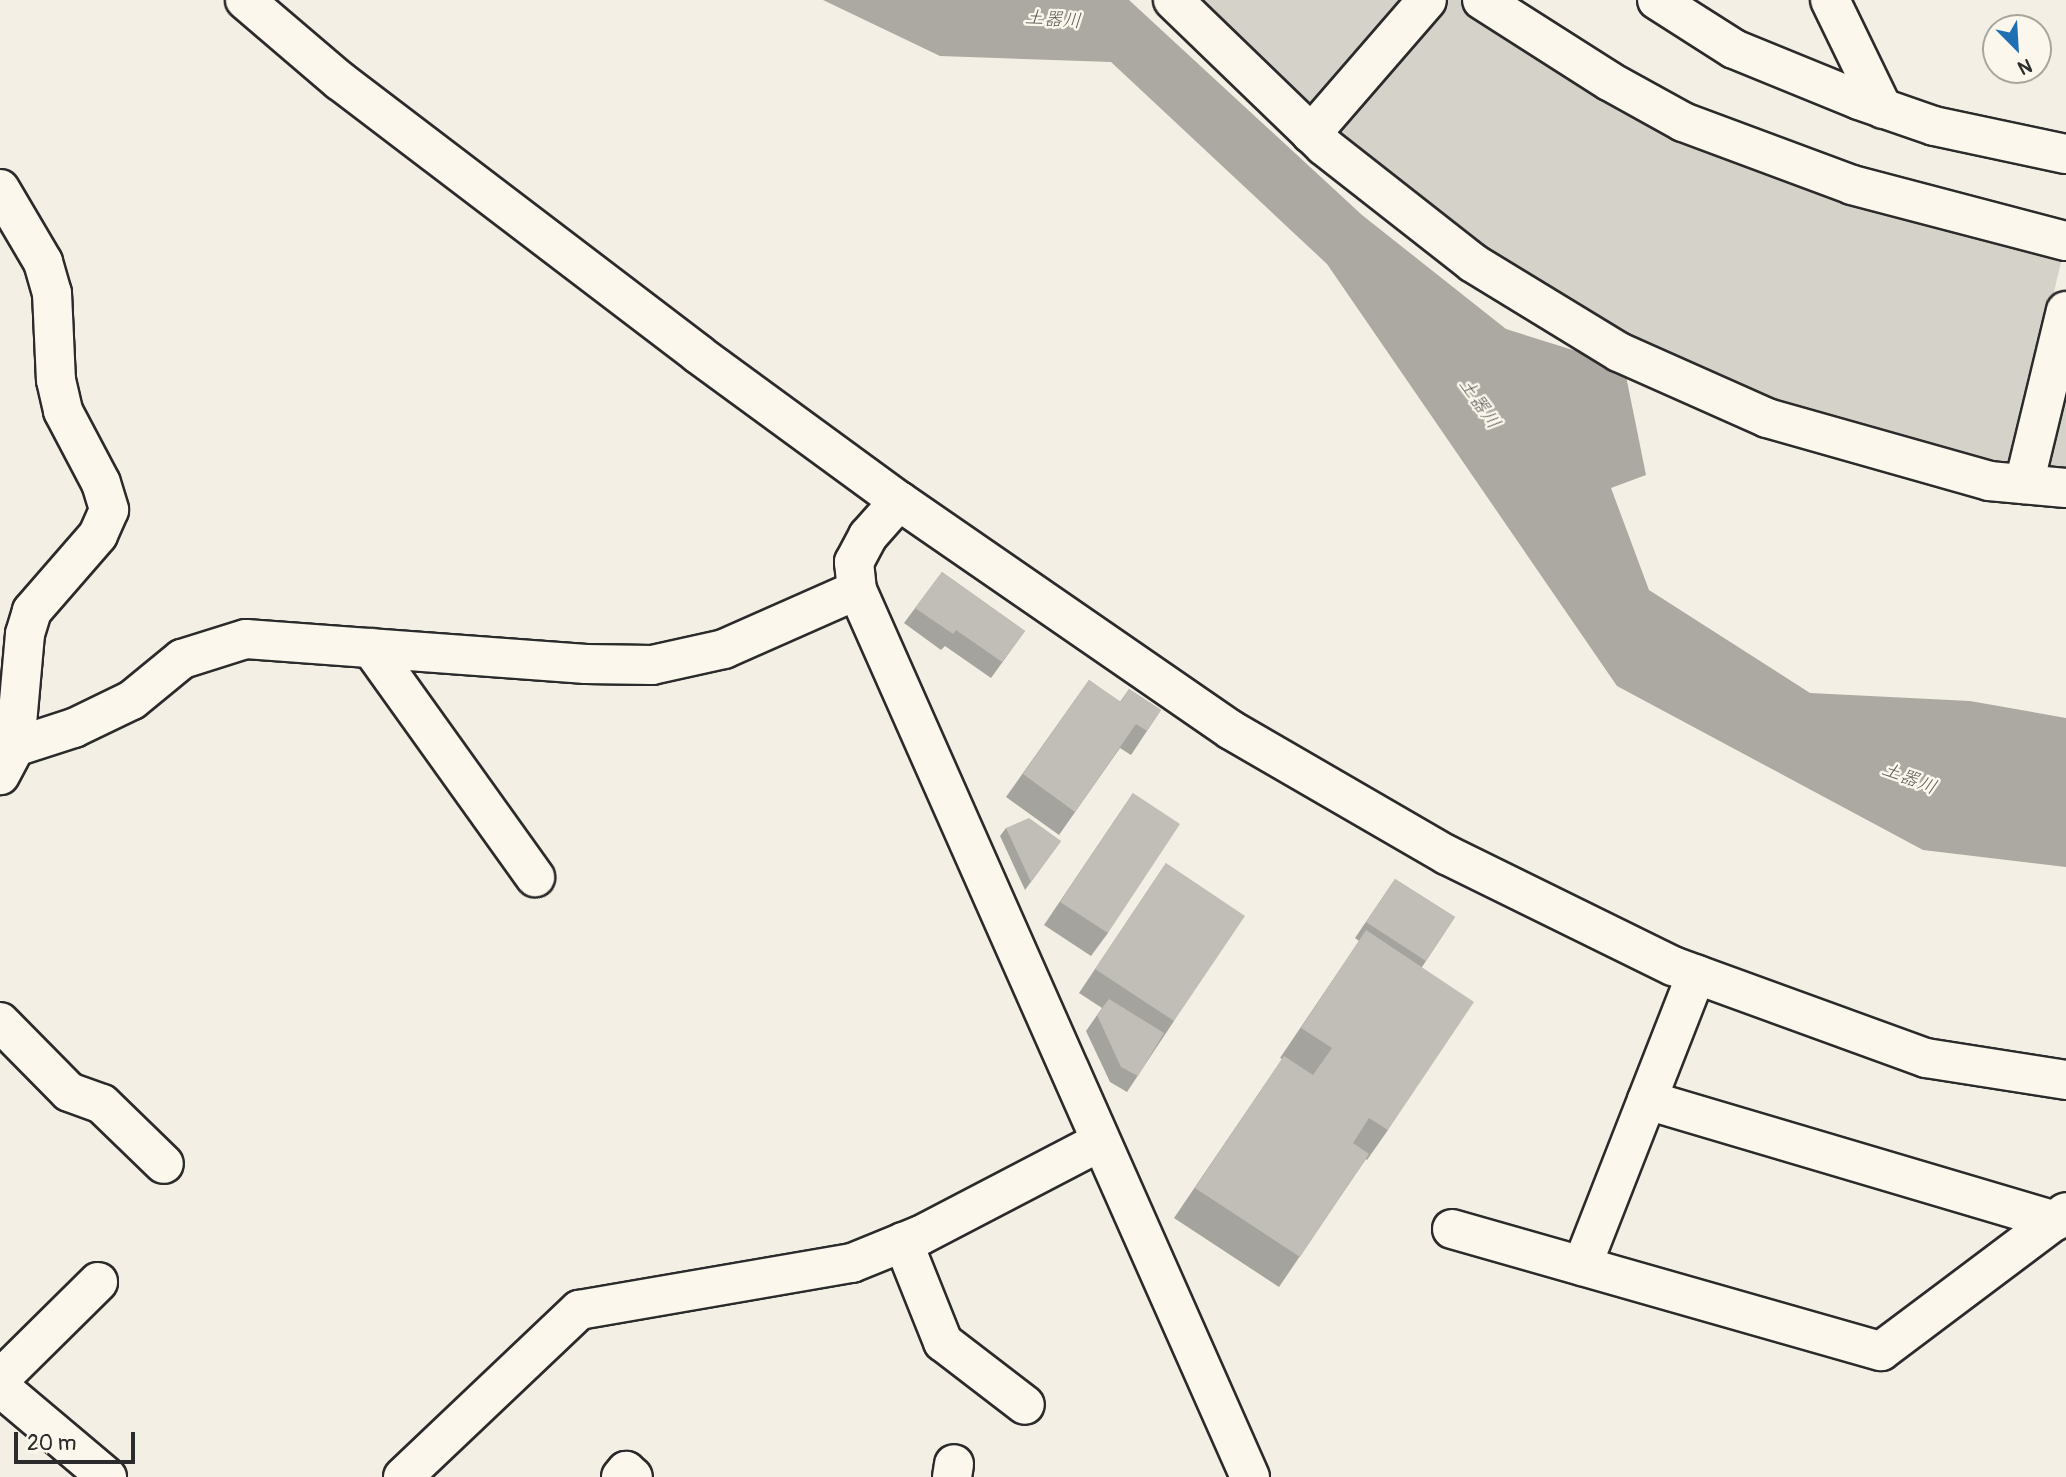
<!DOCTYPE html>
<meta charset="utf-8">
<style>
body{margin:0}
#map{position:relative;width:2066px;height:1477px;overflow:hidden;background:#f3efe4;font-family:Pangolin,"Klee One",sans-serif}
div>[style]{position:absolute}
.green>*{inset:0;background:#d5d2c9}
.water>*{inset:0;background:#aca9a2}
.roads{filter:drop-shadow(2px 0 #2b2b2b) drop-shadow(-2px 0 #2b2b2b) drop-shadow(0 2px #2b2b2b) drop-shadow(0 -2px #2b2b2b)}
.minor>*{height:38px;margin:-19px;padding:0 19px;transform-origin:19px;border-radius:19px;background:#fbf7ec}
.wall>*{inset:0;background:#a5a39d}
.building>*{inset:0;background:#c0beb6}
span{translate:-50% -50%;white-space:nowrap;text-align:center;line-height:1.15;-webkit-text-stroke:5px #fbf7ec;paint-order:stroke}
.water-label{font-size:19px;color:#585755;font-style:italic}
.north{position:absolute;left:1982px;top:14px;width:70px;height:70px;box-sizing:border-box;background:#fbf7ec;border:2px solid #a8a59f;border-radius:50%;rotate:156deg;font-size:19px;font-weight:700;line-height:28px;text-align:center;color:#2b2b2b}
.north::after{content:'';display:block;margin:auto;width:24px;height:32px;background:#1f6fb2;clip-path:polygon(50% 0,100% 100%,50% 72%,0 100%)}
.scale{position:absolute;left:14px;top:1432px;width:121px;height:32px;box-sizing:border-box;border:4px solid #2b2b2b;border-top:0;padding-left:9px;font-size:21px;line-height:24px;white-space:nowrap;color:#2b2b2b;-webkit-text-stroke:5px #fbf7ec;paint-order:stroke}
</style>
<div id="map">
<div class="green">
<i style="clip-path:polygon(1198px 0,1405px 0,1310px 110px)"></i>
<i style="clip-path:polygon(1440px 0,1460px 0,1509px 35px,2063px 254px,2013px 464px,1911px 442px,1779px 402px,1623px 336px,1530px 281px,1399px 192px,1327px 130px)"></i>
<i style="clip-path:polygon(2066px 366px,2066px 474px,2041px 471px)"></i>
</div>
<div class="water">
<i style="clip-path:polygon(823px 0,1129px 0,1362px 215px,1506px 329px,1624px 366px,1646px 475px,1611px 488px,1649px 590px,1810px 693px,1970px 701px,2066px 718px,2066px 867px,1923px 850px,1617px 686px,1327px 264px,1111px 62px,940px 56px)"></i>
</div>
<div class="roads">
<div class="minor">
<i style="left:245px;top:0;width:125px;rotate:40.5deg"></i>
<i style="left:340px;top:81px;width:450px;rotate:37.3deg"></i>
<i style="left:698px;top:354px;width:249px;rotate:36.2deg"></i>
<i style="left:899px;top:501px;width:403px;rotate:34.6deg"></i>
<i style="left:1231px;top:730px;width:250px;rotate:30.1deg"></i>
<i style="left:1447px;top:855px;width:252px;rotate:26.2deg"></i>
<i style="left:1673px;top:966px;width:269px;rotate:20deg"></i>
<i style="left:1926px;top:1058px;width:142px;rotate:8.9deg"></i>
<i style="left:1173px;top:0;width:210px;rotate:44deg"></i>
<i style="left:1324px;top:146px;width:189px;rotate:38.1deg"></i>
<i style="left:1473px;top:263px;width:171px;rotate:31.4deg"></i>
<i style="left:1619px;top:352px;width:162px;rotate:24deg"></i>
<i style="left:1767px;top:418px;width:231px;rotate:15.8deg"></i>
<i style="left:1989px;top:481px;width:77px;rotate:5.2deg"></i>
<i style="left:1482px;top:0;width:151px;rotate:32.5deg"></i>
<i style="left:1609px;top:81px;width:85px;rotate:29deg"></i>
<i style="left:1683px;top:122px;width:180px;rotate:20.4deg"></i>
<i style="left:1852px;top:185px;width:221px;rotate:14.7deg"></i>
<i style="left:1657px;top:0;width:91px;rotate:32.5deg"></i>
<i style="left:1734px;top:49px;width:135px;rotate:22.2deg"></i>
<i style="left:1859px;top:100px;width:79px;rotate:19.1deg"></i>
<i style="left:1934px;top:126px;width:135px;rotate:12deg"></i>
<i style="left:1830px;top:0;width:121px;rotate:64.1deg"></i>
<i style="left:1311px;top:134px;width:177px;rotate:-49.1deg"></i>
<i style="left:0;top:189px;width:85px;rotate:59.5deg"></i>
<i style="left:43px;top:262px;width:32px;rotate:74deg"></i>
<i style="left:52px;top:293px;width:87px;rotate:87.4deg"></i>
<i style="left:56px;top:380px;width:32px;rotate:77deg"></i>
<i style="left:63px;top:411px;width:81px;rotate:62.2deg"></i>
<i style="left:101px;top:483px;width:28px;rotate:73deg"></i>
<i style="left:109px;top:510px;width:27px;rotate:114deg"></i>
<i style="left:98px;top:535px;width:101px;rotate:131deg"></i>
<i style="left:32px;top:611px;width:24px;rotate:107deg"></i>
<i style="left:25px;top:634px;width:113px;rotate:95.1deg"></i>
<i style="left:15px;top:747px;width:32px;rotate:118deg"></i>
<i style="left:2024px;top:484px;width:178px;rotate:-76.4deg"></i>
<i style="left:899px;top:501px;width:47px;rotate:131.5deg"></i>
<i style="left:868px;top:536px;width:30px;rotate:118deg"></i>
<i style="left:854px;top:562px;width:28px;rotate:84deg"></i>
<i style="left:857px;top:590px;width:970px;rotate:66.1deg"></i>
<i style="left:371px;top:648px;width:282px;rotate:54.4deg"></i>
<i style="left:15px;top:747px;width:62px;rotate:-17.9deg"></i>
<i style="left:74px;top:728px;width:64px;rotate:-25.8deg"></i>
<i style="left:132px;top:700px;width:65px;rotate:-39.4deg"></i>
<i style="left:182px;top:659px;width:67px;rotate:-17.4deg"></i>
<i style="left:246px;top:639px;width:341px;rotate:4.2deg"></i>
<i style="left:586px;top:664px;width:66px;rotate:0.9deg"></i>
<i style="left:652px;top:665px;width:74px;rotate:-12.5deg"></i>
<i style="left:724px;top:649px;width:145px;rotate:-23.9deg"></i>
<i style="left:0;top:1022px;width:98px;rotate:45.4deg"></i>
<i style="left:69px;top:1092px;width:35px;rotate:20deg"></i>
<i style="left:102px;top:1104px;width:86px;rotate:44.1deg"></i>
<i style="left:1647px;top:1100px;width:426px;rotate:16.5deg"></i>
<i style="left:1452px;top:1229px;width:446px;rotate:15.9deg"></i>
<i style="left:1881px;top:1351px;width:231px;rotate:-36.9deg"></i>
<i style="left:903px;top:1242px;width:108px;rotate:68.2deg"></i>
<i style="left:943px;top:1342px;width:103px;rotate:37.5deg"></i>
<i style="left:1582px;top:1266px;width:313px;rotate:-68.6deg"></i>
<i style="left:0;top:1379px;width:138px;rotate:-44.7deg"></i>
<i style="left:0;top:1387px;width:140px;rotate:40.1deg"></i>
<i style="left:403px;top:1477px;width:243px;rotate:-43.5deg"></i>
<i style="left:579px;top:1310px;width:277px;rotate:-9.8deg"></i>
<i style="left:852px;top:1263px;width:74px;rotate:-22.1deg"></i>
<i style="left:921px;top:1235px;width:202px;rotate:-27.5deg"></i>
<i style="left:621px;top:1477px;width:8px;rotate:-50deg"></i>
<i style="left:626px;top:1471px;width:9px;rotate:41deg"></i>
<i style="left:952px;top:1477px;width:13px;rotate:-81deg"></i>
</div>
</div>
<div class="wall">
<i style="clip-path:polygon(942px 572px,1025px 631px,991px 678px,945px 646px,941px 650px,904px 623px)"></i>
<i style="clip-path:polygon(1089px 680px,1120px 702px,1129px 689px,1161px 710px,1131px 755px,1120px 748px,1059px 835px,1006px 797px)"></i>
<i style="clip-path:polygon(1133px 793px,1108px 933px,1091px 956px,1044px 925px)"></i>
<i style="clip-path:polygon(1006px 828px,1061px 841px,1025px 890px,1000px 836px)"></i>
<i style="clip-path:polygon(1166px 863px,1174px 1021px,1127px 1092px,1110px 1082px,1086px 1031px,1102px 1008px,1079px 993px)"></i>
<i style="clip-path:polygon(1395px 879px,1455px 917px,1422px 967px,1388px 1130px,1367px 1160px,1366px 1159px,1279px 1287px,1174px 1218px,1282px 1059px,1280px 1058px,1359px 941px,1355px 938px)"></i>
</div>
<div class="building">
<i style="clip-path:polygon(942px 572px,1025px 631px,1002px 662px,956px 630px,953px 634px,915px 608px)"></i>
<i style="clip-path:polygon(1089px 680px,1121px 702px,1129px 689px,1161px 710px,1147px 731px,1136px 724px,1075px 812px,1023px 774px)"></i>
<i style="clip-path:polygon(1133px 793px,1180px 824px,1108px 933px,1060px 902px)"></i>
<i style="clip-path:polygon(1029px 818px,1061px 841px,1031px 882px,1006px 828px)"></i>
<i style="clip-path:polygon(1166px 863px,1245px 916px,1174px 1021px,1095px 969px)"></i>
<i style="clip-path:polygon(1395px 879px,1455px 917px,1426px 961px,1366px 922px)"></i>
<i style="clip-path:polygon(1366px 930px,1474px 1002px,1388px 1130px,1369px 1118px,1353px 1143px,1369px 1154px,1300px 1257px,1195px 1188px,1284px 1056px,1313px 1075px,1332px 1048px,1301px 1028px)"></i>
<i style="clip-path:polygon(1109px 999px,1164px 1033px,1138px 1076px,1121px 1067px,1097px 1015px)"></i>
</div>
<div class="water-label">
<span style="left:1053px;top:20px;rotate:4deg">土器川</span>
<span style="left:1479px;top:404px;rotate:55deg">土器川</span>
<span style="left:1909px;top:779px;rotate:21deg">土器川</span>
</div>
<div class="north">N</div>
<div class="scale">20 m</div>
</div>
